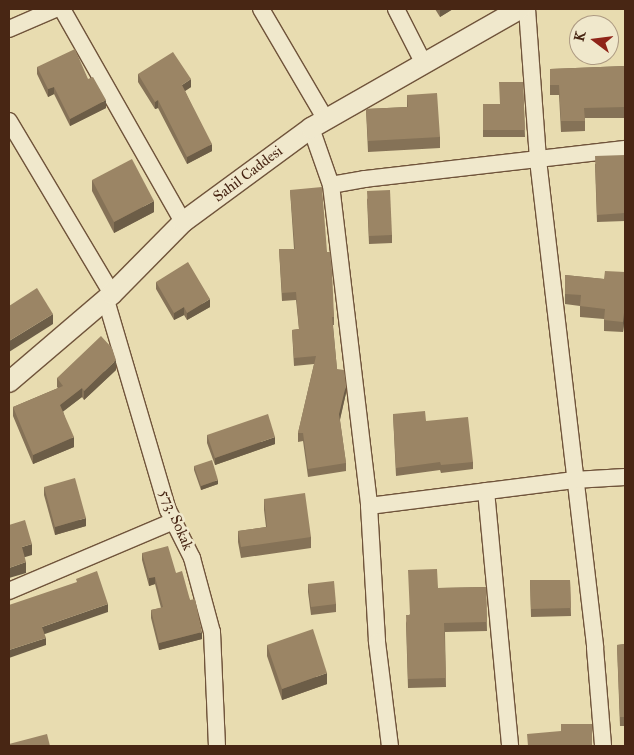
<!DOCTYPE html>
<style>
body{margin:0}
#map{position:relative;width:634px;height:755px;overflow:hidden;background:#e8dcb0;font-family:"IM FELL Great Primer",serif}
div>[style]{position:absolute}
.roads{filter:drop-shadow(1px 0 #70543b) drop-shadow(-1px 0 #70543b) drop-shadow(0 1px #70543b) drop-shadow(0 -1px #70543b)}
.minor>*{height:16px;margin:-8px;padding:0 8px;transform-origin:8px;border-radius:8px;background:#f0e8cc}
.tertiary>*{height:20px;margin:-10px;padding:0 10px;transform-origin:10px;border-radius:10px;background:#f0e8cc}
.wall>*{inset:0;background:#857257}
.shaded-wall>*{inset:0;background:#6c5d47}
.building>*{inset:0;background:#9b8565}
span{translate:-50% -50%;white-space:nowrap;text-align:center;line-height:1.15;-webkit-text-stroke:5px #f0e8cc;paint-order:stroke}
.street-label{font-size:15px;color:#482614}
.frame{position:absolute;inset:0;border:10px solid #482614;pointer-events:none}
.north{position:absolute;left:569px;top:15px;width:50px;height:50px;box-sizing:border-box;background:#f0e8cc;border:1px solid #ad9a82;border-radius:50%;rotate:285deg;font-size:14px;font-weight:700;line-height:20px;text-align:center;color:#482614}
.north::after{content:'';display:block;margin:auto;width:18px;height:22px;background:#8f2418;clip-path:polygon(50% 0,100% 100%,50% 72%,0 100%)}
</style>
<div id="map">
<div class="roads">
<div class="minor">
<i style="left:62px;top:9px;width:245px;rotate:60.4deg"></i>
<i style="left:261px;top:9px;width:126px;rotate:59.6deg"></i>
<i style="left:396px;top:9px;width:59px;rotate:63deg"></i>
<i style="left:527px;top:9px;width:151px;rotate:85.8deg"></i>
<i style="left:538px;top:160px;width:491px;rotate:83.3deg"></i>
<i style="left:595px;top:648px;width:98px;rotate:85.3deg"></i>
<i style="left:9px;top:29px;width:50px;rotate:-23.5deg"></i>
<i style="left:9px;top:121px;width:201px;rotate:59.2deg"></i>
<i style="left:311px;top:128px;width:60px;rotate:70.7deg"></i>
<i style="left:331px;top:185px;width:323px;rotate:83.2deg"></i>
<i style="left:369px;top:506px;width:136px;rotate:86.6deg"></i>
<i style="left:377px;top:642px;width:105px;rotate:82.9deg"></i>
<i style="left:331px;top:185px;width:35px;rotate:-10deg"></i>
<i style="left:365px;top:179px;width:262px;rotate:-6.6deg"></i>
<i style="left:106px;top:300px;width:219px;rotate:73.6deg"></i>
<i style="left:168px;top:510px;width:54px;rotate:63.4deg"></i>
<i style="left:192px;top:558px;width:77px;rotate:74.9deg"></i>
<i style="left:212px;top:632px;width:114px;rotate:87.5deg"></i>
<i style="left:486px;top:491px;width:256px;rotate:84.6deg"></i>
<i style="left:369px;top:506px;width:207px;rotate:-7.2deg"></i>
<i style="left:574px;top:480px;width:51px;rotate:-3.4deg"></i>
<i style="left:9px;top:591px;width:179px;rotate:-23deg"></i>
</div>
<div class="tertiary">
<i style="left:9px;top:382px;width:135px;rotate:-40.5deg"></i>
<i style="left:112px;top:294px;width:101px;rotate:-45.4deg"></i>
<i style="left:183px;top:222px;width:159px;rotate:-36.3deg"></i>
<i style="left:311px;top:128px;width:241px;rotate:-29.7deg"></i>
</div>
</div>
<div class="wall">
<i style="clip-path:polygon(435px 9px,453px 9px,440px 17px)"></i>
<i style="clip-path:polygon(625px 66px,625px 118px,585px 118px,585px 131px,561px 132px,559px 95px,550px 95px,550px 69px)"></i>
<i style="clip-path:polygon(37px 67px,88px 79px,106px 108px,70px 126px,54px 94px,48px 97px,37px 74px)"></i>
<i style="clip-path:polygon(138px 74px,191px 87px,185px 91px,212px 151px,187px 164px,158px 108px,155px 109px,138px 82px)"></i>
<i style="clip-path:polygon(523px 82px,525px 137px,483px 137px,483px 104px,500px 104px)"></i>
<i style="clip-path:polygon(407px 95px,440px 137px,440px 148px,368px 152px,366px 109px,407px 107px)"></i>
<i style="clip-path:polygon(625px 162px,625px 221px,597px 222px,595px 164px)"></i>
<i style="clip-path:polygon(92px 180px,154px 212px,114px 233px,92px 191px)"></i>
<i style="clip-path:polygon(290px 190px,327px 252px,334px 317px,334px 325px,333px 325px,337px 369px,346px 393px,340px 420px,346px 463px,346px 471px,308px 477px,303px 441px,298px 442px,298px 433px,314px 364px,294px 366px,292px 330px,299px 329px,296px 300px,282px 301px,279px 249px,294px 249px)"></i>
<i style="clip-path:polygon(367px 198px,392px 235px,392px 243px,369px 244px)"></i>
<i style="clip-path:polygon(625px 272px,625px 314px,623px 332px,604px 331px,604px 319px,580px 317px,580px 306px,565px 304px,565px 275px,604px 279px)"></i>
<i style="clip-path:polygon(156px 282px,210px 307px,187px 320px,184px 315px,174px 320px,156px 289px)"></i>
<i style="clip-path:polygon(116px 370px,84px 400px,82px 397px,63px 411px,74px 447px,33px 464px,13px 416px,13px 407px,58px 388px,57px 387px,57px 378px)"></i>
<i style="clip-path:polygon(393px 414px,426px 421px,473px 462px,473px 469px,441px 473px,440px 470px,396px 476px)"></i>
<i style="clip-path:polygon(207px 435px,275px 444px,215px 465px,207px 443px)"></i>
<i style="clip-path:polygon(194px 466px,218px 484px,201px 490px,194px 470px)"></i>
<i style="clip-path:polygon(44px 487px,86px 526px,55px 535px,44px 495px)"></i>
<i style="clip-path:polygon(264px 499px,311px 537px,311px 548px,241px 558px,238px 542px,238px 531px,266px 527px,264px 510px)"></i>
<i style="clip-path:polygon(142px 553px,176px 573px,190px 600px,202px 639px,159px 650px,151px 618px,151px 610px,161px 608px,155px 584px,149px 586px,142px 560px)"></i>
<i style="clip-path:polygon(530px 580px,570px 580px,571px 616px,531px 617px)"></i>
<i style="clip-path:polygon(308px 584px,336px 604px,336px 612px,311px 615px,308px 592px)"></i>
<i style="clip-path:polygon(486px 587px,487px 631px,445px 632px,446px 687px,408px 688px,406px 623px,409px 615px,438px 588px)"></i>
<i style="clip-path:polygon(625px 644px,625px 726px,620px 726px,617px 645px)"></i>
<i style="clip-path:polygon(267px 645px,327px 684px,282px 700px,267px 656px)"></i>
</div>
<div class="shaded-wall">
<i style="clip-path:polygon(440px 9px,453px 9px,440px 17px)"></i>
<i style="clip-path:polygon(191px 79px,191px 87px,182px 93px,182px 85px)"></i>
<i style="clip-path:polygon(54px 87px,54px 94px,48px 97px,48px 89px)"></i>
<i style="clip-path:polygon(106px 100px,106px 108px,70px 126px,70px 119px)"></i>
<i style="clip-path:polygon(158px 100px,158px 108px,155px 109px,155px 102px)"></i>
<i style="clip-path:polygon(212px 144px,212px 151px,187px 164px,187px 157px)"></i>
<i style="clip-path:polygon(154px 201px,154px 212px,114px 233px,114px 222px)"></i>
<i style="clip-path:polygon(210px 299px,210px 307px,187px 320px,187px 313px)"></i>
<i style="clip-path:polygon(625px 303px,625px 314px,623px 332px,623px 322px)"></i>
<i style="clip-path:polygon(184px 307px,184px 315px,174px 320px,174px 313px)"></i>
<i style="clip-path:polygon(53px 314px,53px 324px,9px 352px,9px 341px)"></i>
<i style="clip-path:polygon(116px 360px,116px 370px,84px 400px,84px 391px)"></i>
<i style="clip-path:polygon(346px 385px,346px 393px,339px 423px,339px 414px)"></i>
<i style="clip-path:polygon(82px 388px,82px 397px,60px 414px,60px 405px)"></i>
<i style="clip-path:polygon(74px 437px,74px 447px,33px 464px,33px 455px)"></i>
<i style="clip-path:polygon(275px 437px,275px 444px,215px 465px,215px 458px)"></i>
<i style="clip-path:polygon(218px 480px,218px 484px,201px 490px,201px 486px)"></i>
<i style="clip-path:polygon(86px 518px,86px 526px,55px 535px,55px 527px)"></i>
<i style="clip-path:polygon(32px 544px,32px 555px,22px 558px,22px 547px)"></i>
<i style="clip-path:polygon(26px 562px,26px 573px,9px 578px,9px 568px)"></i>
<i style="clip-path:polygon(155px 577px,155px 584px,149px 586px,149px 578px)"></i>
<i style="clip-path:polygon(108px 604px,108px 612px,42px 635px,42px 627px)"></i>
<i style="clip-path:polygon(202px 632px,202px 639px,159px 650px,159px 643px)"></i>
<i style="clip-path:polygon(46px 638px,46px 645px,9px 658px,9px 650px)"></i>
<i style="clip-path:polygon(327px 673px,327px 684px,282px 700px,282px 689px)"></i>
</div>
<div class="building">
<i style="clip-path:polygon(75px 49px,88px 79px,93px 77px,106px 100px,70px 119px,54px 87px,48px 89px,37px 67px)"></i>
<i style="clip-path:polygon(173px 52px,191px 79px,182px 85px,212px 144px,187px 157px,158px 100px,155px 102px,138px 74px)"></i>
<i style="clip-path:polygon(625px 66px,625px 107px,584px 108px,585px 121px,561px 121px,559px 85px,550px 85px,550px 69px)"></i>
<i style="clip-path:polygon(499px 82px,523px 82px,525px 130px,483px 130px,483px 104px,500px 104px)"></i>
<i style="clip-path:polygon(437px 93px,440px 137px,368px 141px,366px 109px,408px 107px,407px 95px)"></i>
<i style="clip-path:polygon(625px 155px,625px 213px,597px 215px,595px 156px)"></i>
<i style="clip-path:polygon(132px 159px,154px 201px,114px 222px,92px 180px)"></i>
<i style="clip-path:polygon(322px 187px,327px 252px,330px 252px,332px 270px,334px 317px,332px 317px,337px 369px,344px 370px,346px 385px,339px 414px,346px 463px,308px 469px,303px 433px,298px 433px,316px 356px,294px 358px,292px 330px,299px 329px,296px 292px,282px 293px,279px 249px,295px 249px,290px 190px)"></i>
<i style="clip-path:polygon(390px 190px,392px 235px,369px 236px,367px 191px)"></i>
<i style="clip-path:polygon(188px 262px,210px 299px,187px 313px,184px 307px,174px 313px,156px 282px)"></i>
<i style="clip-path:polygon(605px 271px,625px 272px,625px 303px,623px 322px,604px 320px,605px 309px,580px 306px,581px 295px,565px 294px,565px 275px,604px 279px)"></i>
<i style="clip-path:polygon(37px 288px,53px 314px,9px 341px,9px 306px)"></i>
<i style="clip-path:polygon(101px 336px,112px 348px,116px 360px,84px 391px,82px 388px,60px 405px,74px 437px,33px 455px,13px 407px,63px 386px,57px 378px)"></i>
<i style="clip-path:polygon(425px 411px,426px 421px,468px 417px,473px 462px,441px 465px,440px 462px,396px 468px,393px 414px)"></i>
<i style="clip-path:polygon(268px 414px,275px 437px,215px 458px,207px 435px)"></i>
<i style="clip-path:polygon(212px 460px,218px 480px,201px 486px,194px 466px)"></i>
<i style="clip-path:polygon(75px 478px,86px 518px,55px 527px,44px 487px)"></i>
<i style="clip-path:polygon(305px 493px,311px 537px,241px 547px,238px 531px,267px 527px,264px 499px)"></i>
<i style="clip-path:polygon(25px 520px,32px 544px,22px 547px,26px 562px,9px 568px,9px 525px)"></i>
<i style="clip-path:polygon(168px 546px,176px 573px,182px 571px,190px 600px,195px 599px,202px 632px,159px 643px,151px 610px,163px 607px,155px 577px,149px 578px,142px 553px)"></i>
<i style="clip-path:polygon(437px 569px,438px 588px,486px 587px,487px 622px,444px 623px,446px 678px,408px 679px,406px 615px,410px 615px,408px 570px)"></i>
<i style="clip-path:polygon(97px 571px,108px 604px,42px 627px,46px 638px,9px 650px,9px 605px,77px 582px,76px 579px)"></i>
<i style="clip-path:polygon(530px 580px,570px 580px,571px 608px,531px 609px)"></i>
<i style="clip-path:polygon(334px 581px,336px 604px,311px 607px,308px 584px)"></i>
<i style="clip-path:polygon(313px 629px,327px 673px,282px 689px,267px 645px)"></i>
<i style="clip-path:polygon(625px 644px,625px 717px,620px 717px,617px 645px)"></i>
<i style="clip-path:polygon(561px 724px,592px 724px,592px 746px,528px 746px,527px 734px,561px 731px)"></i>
<i style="clip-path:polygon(47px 734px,50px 746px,9px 746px,9px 744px)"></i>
</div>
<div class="street-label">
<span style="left:248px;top:174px;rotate:-37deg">Sahil Caddesi</span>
<span style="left:176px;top:520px;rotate:67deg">573. Sokak</span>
</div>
<div class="frame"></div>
<div class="north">K</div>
</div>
